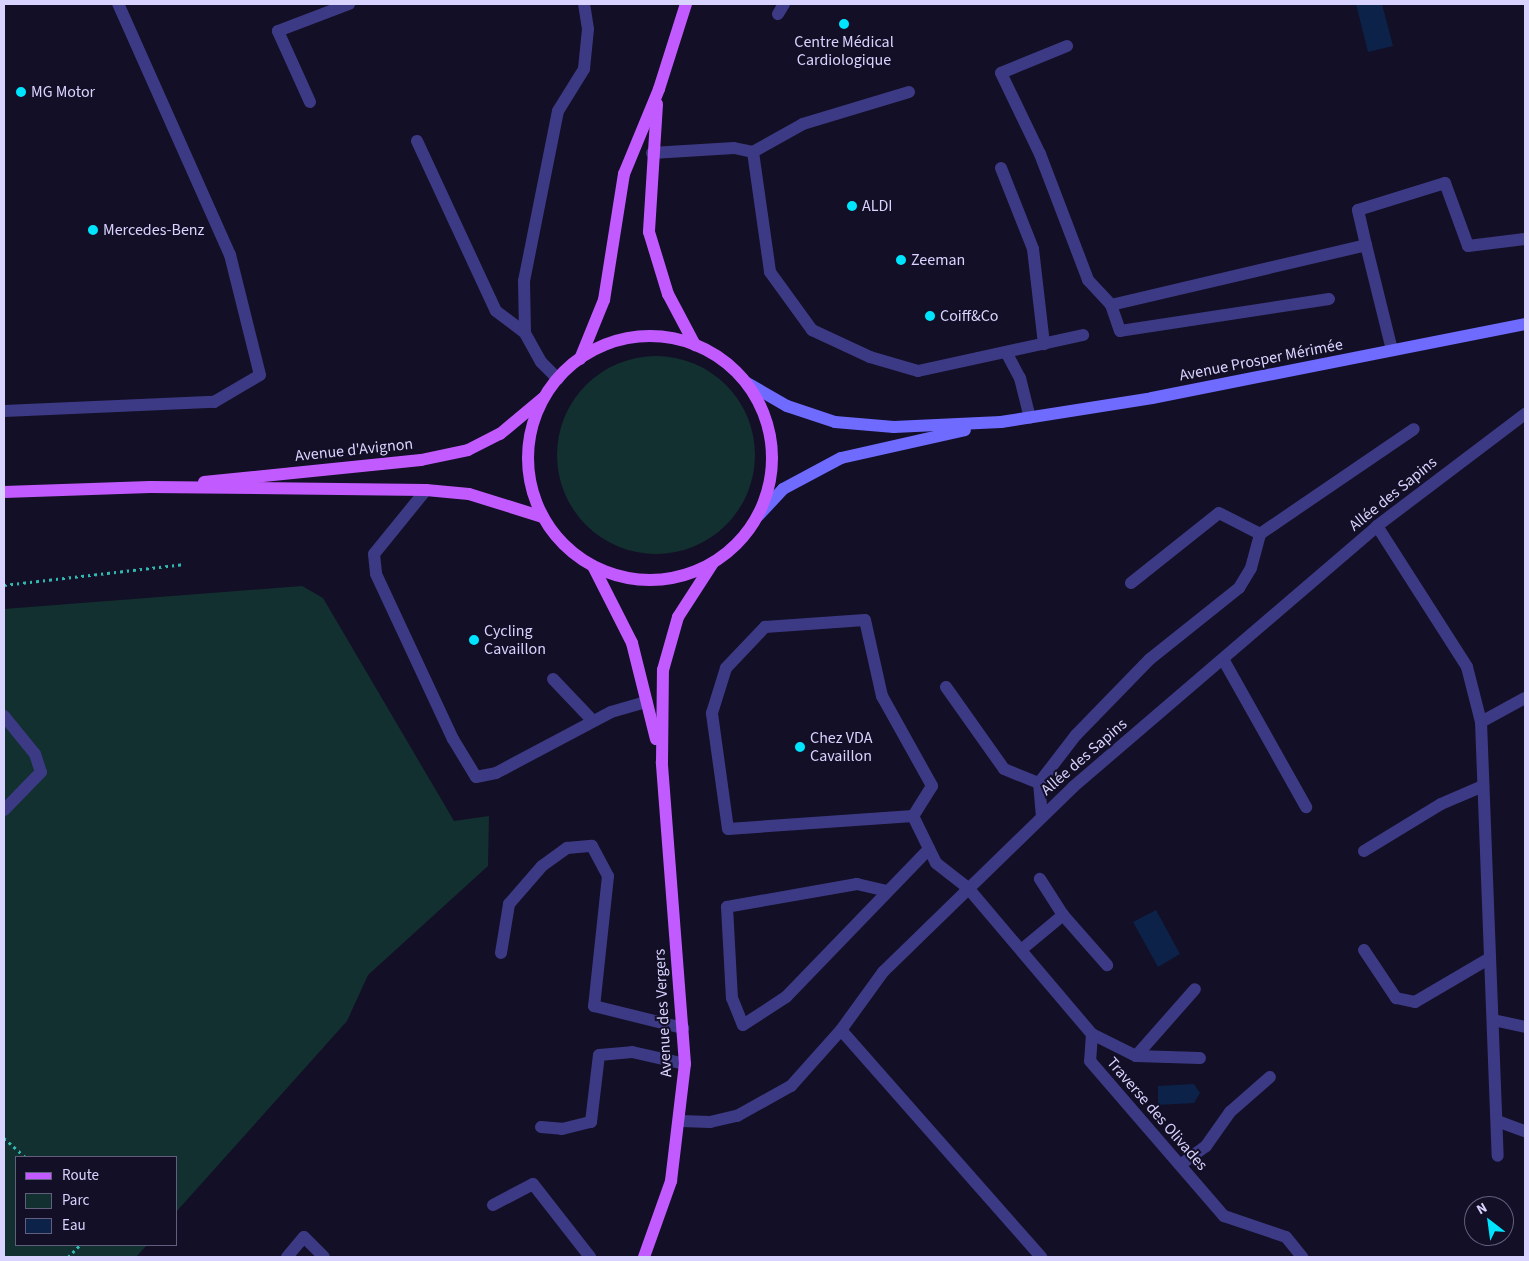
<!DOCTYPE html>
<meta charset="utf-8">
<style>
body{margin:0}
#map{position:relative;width:1529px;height:1261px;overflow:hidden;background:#130f26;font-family:"Source Sans 3",sans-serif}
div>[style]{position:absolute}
.green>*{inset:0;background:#12302f}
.round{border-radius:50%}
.water>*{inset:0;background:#0c2248}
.path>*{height:3px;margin-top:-1.5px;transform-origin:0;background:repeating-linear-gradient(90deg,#2fb8b0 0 2.5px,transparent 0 6.5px)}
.service>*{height:12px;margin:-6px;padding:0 6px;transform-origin:6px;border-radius:6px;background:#3d3a85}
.minor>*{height:12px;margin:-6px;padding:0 6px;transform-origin:6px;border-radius:6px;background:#3d3a85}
.secondary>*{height:12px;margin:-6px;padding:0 6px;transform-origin:6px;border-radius:6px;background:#6f6bff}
.primary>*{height:12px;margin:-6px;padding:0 6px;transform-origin:6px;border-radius:6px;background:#c25bff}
.primary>.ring{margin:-6px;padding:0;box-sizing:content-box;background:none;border:12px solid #c25bff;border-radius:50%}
.dots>*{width:14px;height:14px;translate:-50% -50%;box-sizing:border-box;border:2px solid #130f26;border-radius:50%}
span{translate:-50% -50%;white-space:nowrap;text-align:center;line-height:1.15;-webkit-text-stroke:4px #130f26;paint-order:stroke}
.poi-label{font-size:16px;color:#d9d4ff}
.left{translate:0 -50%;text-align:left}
.street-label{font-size:16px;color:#d9d4ff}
.frame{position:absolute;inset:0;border:5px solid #d9d4ff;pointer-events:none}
.legend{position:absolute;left:15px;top:1156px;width:162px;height:90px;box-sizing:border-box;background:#130f26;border:1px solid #625e7d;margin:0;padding:6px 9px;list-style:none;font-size:15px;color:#d9d4ff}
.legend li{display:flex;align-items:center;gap:10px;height:25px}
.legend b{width:25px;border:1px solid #625e7d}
.north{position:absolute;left:1464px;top:1196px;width:50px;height:50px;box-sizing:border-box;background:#130f26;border:1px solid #625e7d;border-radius:50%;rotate:330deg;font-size:14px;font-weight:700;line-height:20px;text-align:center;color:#d9d4ff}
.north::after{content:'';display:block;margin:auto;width:18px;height:22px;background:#00e5ff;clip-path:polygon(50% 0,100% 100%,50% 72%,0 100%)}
</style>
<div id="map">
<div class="green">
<i class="round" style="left:557px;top:356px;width:198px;height:198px"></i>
<i style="clip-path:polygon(302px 586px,323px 598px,454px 821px,489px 816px,488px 866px,368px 975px,347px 1021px,176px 1212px,176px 1157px,16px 1157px,16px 1245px,147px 1245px,136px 1257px,4px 1257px,4px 609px)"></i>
</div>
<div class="water">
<i style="clip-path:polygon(1356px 4px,1382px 4px,1393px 46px,1368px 52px)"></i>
<i style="clip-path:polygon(1156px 910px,1180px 954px,1158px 967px,1133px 922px)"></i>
<i style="clip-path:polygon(1194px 1084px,1200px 1093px,1194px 1103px,1158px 1105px,1158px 1086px)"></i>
</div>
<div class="path">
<i style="left:4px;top:585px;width:182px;rotate:-6.6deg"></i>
<i style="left:4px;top:1138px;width:28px;rotate:42deg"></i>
<i style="left:68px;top:1257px;width:17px;rotate:-45deg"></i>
</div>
<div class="service">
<i style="left:778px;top:14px;width:12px;rotate:-59deg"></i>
<i style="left:1067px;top:46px;width:71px;rotate:157.8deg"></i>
<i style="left:1001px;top:73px;width:90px;rotate:64.3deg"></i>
<i style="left:1040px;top:154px;width:135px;rotate:69.1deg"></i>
<i style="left:1088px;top:280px;width:34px;rotate:47deg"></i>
<i style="left:909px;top:92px;width:111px;rotate:163.2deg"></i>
<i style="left:803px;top:124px;width:57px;rotate:150.8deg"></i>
<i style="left:753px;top:152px;width:121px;rotate:81.9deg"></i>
<i style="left:770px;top:272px;width:72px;rotate:54.1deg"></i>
<i style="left:812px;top:330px;width:64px;rotate:25deg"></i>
<i style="left:870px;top:357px;width:50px;rotate:16.3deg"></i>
<i style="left:918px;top:371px;width:169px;rotate:-12.3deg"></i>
<i style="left:310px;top:102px;width:78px;rotate:-114.3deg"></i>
<i style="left:278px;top:31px;width:76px;rotate:-20.8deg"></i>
<i style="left:417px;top:141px;width:187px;rotate:65.1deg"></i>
<i style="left:496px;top:311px;width:36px;rotate:37deg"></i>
<i style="left:652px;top:153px;width:82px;rotate:-3.5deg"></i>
<i style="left:734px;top:148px;width:19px;rotate:12deg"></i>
<i style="left:1001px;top:168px;width:87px;rotate:68.4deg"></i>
<i style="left:1033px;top:249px;width:96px;rotate:83.4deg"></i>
<i style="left:1366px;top:245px;width:36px;rotate:-103deg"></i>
<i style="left:1358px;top:210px;width:91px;rotate:-17.2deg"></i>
<i style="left:1445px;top:183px;width:67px;rotate:69.9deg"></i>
<i style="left:1468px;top:246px;width:57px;rotate:-7deg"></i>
<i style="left:1329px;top:299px;width:211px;rotate:171.3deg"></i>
<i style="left:1120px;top:331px;width:28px;rotate:-109deg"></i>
<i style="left:1111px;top:305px;width:262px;rotate:-13.2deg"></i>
<i style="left:1366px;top:245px;width:108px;rotate:76.1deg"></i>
<i style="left:1006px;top:352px;width:30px;rotate:62deg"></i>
<i style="left:1020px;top:378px;width:41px;rotate:76deg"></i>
<i style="left:558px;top:379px;width:24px;rotate:-135deg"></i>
<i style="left:541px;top:362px;width:33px;rotate:-119deg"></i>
<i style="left:525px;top:333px;width:52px;rotate:-91.1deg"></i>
<i style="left:524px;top:281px;width:173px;rotate:-78.7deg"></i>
<i style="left:558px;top:111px;width:49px;rotate:-58.2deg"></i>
<i style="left:584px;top:69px;width:40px;rotate:-84.3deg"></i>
<i style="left:588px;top:29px;width:25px;rotate:-99deg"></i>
<i style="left:4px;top:411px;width:210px;rotate:-2.5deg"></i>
<i style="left:214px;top:402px;width:53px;rotate:-30.4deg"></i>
<i style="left:260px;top:375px;width:124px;rotate:-104deg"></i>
<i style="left:230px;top:255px;width:275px;rotate:-114deg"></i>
<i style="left:426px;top:490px;width:82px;rotate:129.1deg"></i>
<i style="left:374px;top:554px;width:20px;rotate:84deg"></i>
<i style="left:376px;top:574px;width:182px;rotate:65deg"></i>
<i style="left:453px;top:739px;width:44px;rotate:58.8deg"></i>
<i style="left:476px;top:777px;width:20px;rotate:-11deg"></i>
<i style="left:496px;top:773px;width:130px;rotate:-27.9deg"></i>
<i style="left:611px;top:712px;width:37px;rotate:-16deg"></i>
<i style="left:1131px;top:583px;width:112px;rotate:-38.5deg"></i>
<i style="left:1219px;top:513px;width:46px;rotate:27.1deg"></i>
<i style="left:1223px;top:659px;width:170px;rotate:60.7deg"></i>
<i style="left:553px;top:679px;width:58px;rotate:46.4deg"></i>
<i style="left:946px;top:687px;width:100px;rotate:54.7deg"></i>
<i style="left:1004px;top:769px;width:38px;rotate:22deg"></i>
<i style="left:4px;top:716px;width:49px;rotate:50.8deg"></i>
<i style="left:35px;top:754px;width:19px;rotate:72deg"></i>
<i style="left:41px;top:772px;width:53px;rotate:134.2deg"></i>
<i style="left:1481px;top:722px;width:50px;rotate:-28.6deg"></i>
<i style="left:913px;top:816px;width:185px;rotate:176deg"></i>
<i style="left:728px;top:829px;width:117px;rotate:-97.9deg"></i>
<i style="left:712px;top:713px;width:47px;rotate:-72.7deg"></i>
<i style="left:726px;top:668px;width:57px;rotate:-46.4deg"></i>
<i style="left:765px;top:627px;width:100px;rotate:-4deg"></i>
<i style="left:865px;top:620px;width:78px;rotate:77.4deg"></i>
<i style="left:882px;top:696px;width:103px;rotate:60.9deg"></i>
<i style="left:932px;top:786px;width:36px;rotate:122deg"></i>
<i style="left:913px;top:816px;width:52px;rotate:63.9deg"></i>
<i style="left:936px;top:863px;width:41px;rotate:38deg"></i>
<i style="left:1042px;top:817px;width:34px;rotate:-95deg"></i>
<i style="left:1039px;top:783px;width:61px;rotate:-52.4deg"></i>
<i style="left:1076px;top:735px;width:106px;rotate:-45.8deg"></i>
<i style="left:1150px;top:659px;width:114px;rotate:-38.6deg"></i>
<i style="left:1239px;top:588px;width:23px;rotate:-59deg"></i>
<i style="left:1251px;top:568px;width:35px;rotate:-75deg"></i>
<i style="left:1260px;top:534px;width:186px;rotate:-34.3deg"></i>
<i style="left:1364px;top:851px;width:90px;rotate:-31.4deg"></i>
<i style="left:1441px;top:804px;width:46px;rotate:-23.2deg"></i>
<i style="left:887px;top:891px;width:31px;rotate:-167deg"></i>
<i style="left:857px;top:884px;width:132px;rotate:170deg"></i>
<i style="left:727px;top:907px;width:91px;rotate:86.9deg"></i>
<i style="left:732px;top:998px;width:29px;rotate:68deg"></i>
<i style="left:743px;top:1025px;width:51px;rotate:-33.1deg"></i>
<i style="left:786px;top:997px;width:206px;rotate:-46deg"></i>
<i style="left:1063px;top:915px;width:67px;rotate:48.7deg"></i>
<i style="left:1021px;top:950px;width:55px;rotate:-39.8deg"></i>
<i style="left:1063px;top:915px;width:43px;rotate:-122.6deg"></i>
<i style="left:1364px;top:950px;width:58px;rotate:56.3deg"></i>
<i style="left:1396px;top:998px;width:19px;rotate:12deg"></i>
<i style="left:1415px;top:1002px;width:87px;rotate:-30.4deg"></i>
<i style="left:501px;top:953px;width:50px;rotate:-80.7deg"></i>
<i style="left:509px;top:904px;width:50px;rotate:-49deg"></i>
<i style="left:542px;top:866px;width:31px;rotate:-36deg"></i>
<i style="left:567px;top:848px;width:25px;rotate:-5deg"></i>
<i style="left:592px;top:846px;width:34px;rotate:62deg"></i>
<i style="left:608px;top:876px;width:131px;rotate:96.1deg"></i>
<i style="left:594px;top:1006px;width:92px;rotate:13.9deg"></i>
<i style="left:1493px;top:1020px;width:33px;rotate:12deg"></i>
<i style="left:841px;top:1030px;width:303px;rotate:48.6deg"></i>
<i style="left:1092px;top:1034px;width:49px;rotate:26.6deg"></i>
<i style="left:1136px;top:1056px;width:64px;rotate:1.8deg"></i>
<i style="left:1136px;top:1056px;width:89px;rotate:-48.6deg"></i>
<i style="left:1497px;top:1121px;width:30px;rotate:20deg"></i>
<i style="left:541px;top:1127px;width:21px;rotate:5deg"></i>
<i style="left:562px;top:1129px;width:30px;rotate:-14deg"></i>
<i style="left:591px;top:1122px;width:67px;rotate:-83.2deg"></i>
<i style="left:599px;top:1055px;width:33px;rotate:-5deg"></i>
<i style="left:632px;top:1052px;width:54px;rotate:12.8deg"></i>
<i style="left:1180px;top:1165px;width:32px;rotate:-36deg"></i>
<i style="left:1206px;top:1146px;width:42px;rotate:-54.8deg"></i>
<i style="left:1230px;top:1112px;width:53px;rotate:-41.2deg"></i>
<i style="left:493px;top:1205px;width:45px;rotate:-27.7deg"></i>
<i style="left:533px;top:1184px;width:93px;rotate:52deg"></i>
<i style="left:287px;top:1257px;width:26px;rotate:-50deg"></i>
<i style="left:304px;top:1237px;width:28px;rotate:45deg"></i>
</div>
<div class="minor">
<i style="left:1377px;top:526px;width:167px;rotate:57.4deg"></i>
<i style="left:1467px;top:667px;width:57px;rotate:75.7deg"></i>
<i style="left:1481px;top:722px;width:434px;rotate:87.8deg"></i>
<i style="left:968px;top:888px;width:192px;rotate:49.7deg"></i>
<i style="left:1092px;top:1034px;width:27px;rotate:94deg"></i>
<i style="left:1090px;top:1061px;width:205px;rotate:49.2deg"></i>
<i style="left:1224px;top:1216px;width:65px;rotate:18.7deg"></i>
<i style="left:1286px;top:1237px;width:26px;rotate:51deg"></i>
<i style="left:681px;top:1121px;width:29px;rotate:2deg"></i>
<i style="left:710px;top:1122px;width:28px;rotate:-13deg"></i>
<i style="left:737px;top:1116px;width:62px;rotate:-29.1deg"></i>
<i style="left:791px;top:1086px;width:75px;rotate:-48.2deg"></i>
<i style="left:841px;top:1030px;width:72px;rotate:-54.1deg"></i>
<i style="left:883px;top:972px;width:265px;rotate:-44.2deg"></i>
<i style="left:1073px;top:787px;width:401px;rotate:-40.6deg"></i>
<i style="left:1377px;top:526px;width:186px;rotate:-37.1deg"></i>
</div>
<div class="secondary">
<i style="left:747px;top:383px;width:46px;rotate:29.9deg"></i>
<i style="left:787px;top:406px;width:51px;rotate:18.4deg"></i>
<i style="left:835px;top:422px;width:59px;rotate:4.8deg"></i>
<i style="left:894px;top:427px;width:107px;rotate:-2.7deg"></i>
<i style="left:1001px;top:422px;width:153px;rotate:-9deg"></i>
<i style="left:1152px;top:398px;width:380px;rotate:-11.2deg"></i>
<i style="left:758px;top:516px;width:37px;rotate:-47deg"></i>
<i style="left:783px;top:489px;width:66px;rotate:-28.1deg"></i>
<i style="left:841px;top:458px;width:127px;rotate:-12.7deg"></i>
</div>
<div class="primary">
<i style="left:657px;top:104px;width:128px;rotate:93.6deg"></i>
<i style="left:649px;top:232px;width:65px;rotate:73deg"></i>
<i style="left:668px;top:294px;width:58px;rotate:62.1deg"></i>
<i class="ring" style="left:528px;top:336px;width:232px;height:232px"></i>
<i style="left:580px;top:359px;width:64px;rotate:-67.9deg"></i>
<i style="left:604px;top:300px;width:128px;rotate:-81deg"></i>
<i style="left:624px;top:174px;width:92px;rotate:-67.6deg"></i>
<i style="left:659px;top:89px;width:89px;rotate:-72.4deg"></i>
<i style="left:204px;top:482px;width:218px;rotate:-5.8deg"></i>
<i style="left:421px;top:460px;width:48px;rotate:-12deg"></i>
<i style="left:468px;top:450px;width:36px;rotate:-27deg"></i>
<i style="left:500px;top:434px;width:56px;rotate:-39.9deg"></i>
<i style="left:4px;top:492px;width:146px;rotate:-2deg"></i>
<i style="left:150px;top:487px;width:276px;rotate:0.6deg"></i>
<i style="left:426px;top:490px;width:43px;rotate:5.3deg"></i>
<i style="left:469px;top:494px;width:77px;rotate:17.3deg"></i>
<i style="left:593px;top:566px;width:86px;rotate:63.1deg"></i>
<i style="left:632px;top:643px;width:99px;rotate:76deg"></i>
<i style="left:644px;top:1257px;width:81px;rotate:-70.4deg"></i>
<i style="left:671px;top:1181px;width:118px;rotate:-83.2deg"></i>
<i style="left:685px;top:1064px;width:303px;rotate:-94.4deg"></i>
<i style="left:662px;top:762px;width:92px;rotate:-89.4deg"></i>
<i style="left:663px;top:670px;width:55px;rotate:-74.2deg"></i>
<i style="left:678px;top:617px;width:64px;rotate:-57.1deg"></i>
</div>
<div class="dots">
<i style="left:844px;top:24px;background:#00e5ff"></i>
<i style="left:21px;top:92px;background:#00e5ff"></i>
<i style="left:852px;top:206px;background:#00e5ff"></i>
<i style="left:93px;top:230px;background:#00e5ff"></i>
<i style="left:901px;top:260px;background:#00e5ff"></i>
<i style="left:930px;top:316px;background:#00e5ff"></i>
<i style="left:474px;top:640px;background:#00e5ff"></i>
<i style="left:800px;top:747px;background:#00e5ff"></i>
</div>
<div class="poi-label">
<span style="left:844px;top:51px">Centre Médical<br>Cardiologique</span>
<span class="left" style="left:31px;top:92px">MG Motor</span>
<span class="left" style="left:862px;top:206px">ALDI</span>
<span class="left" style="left:103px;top:230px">Mercedes-Benz</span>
<span class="left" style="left:911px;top:260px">Zeeman</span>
<span class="left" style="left:940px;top:316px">Coiff&amp;Co</span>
<span class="left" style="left:484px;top:640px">Cycling<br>Cavaillon</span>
<span class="left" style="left:810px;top:747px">Chez VDA<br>Cavaillon</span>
</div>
<div class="street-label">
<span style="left:1261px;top:360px;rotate:-11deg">Avenue Prosper Mérimée</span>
<span style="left:354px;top:450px;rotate:-6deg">Avenue d'Avignon</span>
<span style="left:1393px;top:494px;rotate:-39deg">Allée des Sapins</span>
<span style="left:1084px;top:757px;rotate:-41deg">Allée des Sapins</span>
<span style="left:663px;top:1013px;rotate:-93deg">Avenue des Vergers</span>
<span style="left:1157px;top:1114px;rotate:49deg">Traverse des Olivades</span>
</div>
<div class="frame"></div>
<ul class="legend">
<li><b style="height:6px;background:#c25bff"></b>Route</li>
<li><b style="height:14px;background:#12302f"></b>Parc</li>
<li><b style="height:14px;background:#0c2248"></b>Eau</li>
</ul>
<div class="north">N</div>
</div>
